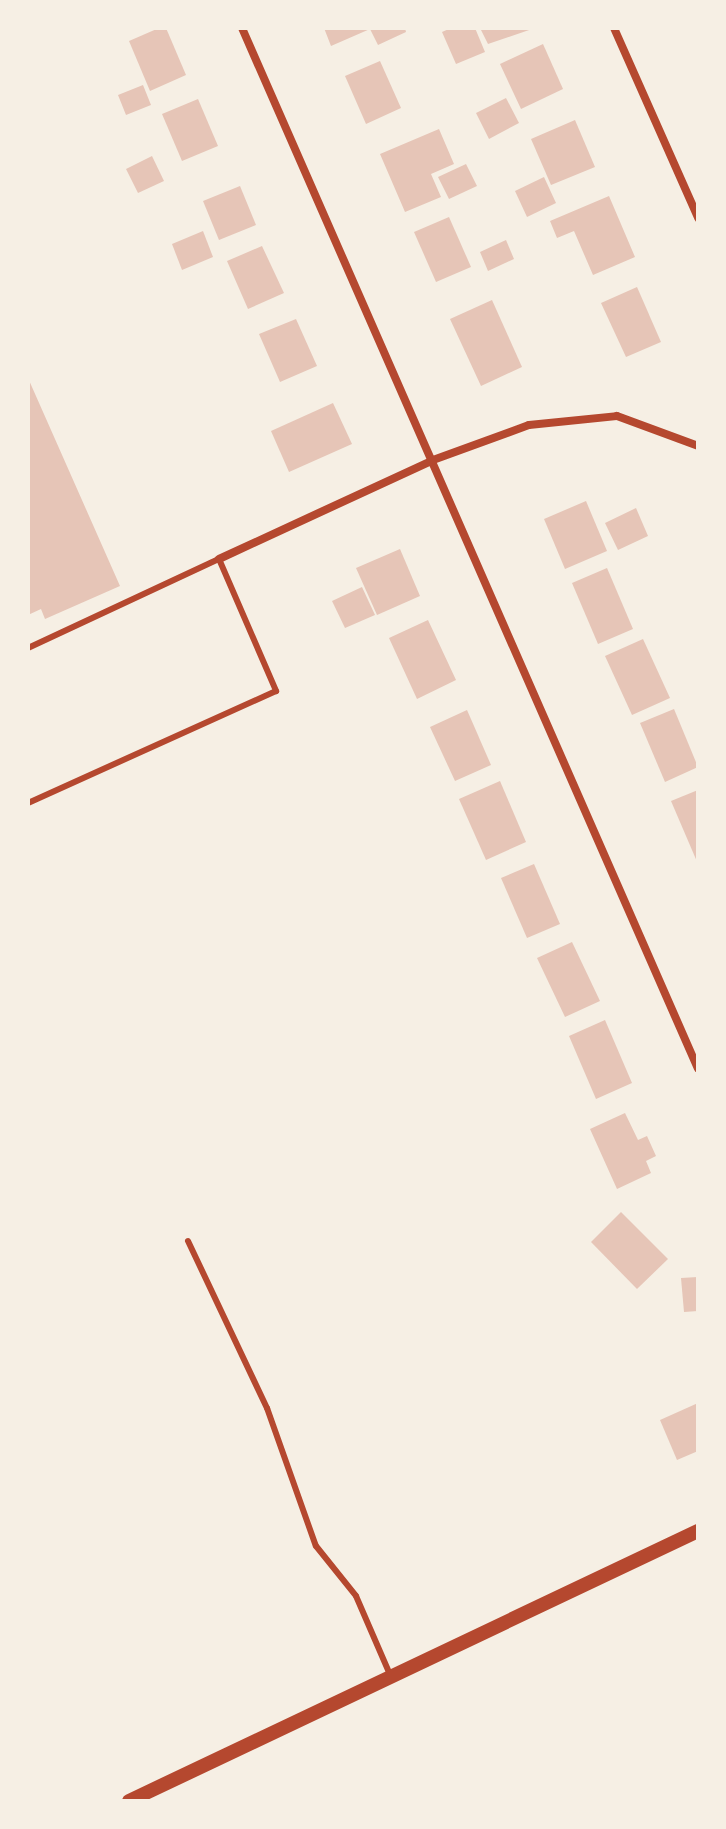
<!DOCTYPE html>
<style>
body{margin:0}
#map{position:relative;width:726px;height:1829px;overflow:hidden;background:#f6efe4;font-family:Georgia,serif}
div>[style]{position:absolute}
.building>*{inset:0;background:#e6c5b7}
.service>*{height:6px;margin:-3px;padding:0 3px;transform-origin:3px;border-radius:3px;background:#b5482f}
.minor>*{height:8px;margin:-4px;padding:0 4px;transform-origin:4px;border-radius:4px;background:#b5482f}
.tertiary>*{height:14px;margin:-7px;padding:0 7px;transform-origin:7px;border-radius:7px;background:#b5482f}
span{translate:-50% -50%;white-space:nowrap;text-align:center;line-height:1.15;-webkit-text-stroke:6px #f6efe4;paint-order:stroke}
.frame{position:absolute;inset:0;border:30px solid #f6efe4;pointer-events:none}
</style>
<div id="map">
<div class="building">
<i style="clip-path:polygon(159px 28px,166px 28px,186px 75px,150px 91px,129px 41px)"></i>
<i style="clip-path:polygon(324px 28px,405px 28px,406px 32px,378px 45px,370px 29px,331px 46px)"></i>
<i style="clip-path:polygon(451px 28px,475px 28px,485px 52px,456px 64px,442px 32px)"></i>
<i style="clip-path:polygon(480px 28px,535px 28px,488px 44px)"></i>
<i style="clip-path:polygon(543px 44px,563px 89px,521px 109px,500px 64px)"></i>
<i style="clip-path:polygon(380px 61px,401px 108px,366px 124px,345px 76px)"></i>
<i style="clip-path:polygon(143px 85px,151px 105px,126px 115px,118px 95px)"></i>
<i style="clip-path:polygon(506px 98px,519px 123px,489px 139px,476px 113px)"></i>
<i style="clip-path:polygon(198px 99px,218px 146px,182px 161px,162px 114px)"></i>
<i style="clip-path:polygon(575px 120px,595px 167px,551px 185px,531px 139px)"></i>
<i style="clip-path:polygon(439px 129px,454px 164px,431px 174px,441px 197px,405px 212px,380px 154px)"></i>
<i style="clip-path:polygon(152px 156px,164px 181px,138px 193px,126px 169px)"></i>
<i style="clip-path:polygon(466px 164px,477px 186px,449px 199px,438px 177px)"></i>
<i style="clip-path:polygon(544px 177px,556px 203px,527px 217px,515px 191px)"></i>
<i style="clip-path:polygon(240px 186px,256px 225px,219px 240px,203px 201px)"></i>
<i style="clip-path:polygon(609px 196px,635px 257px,593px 275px,574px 231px,557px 238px,550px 221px)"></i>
<i style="clip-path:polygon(449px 217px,471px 267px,436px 282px,414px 232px)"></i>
<i style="clip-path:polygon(203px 231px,213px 257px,182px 270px,172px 244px)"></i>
<i style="clip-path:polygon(506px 240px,514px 259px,488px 271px,480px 252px)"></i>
<i style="clip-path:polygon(262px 246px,284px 293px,248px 309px,227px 261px)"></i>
<i style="clip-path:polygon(637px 287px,661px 342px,626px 357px,601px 303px)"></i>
<i style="clip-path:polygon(492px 300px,522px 367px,481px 386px,450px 319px)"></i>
<i style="clip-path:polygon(296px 319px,317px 366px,280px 382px,259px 334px)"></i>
<i style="clip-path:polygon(28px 378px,120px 586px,45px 619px,41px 609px,28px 615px)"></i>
<i style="clip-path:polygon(333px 403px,352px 444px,289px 472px,271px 431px)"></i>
<i style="clip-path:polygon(586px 501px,607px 551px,565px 569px,544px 519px)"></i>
<i style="clip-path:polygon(636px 508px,648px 536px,618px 550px,605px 523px)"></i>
<i style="clip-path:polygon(400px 549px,420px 596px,377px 615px,356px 568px)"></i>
<i style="clip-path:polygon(607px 568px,633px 629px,598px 644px,572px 583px)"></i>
<i style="clip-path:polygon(362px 587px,375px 615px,345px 628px,332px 601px)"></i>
<i style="clip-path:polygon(428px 620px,456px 680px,417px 699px,389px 638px)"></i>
<i style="clip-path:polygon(643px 639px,670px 698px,632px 715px,605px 656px)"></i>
<i style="clip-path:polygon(674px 709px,698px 767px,665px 782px,640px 723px)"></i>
<i style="clip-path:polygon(467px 710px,491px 765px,455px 781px,430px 727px)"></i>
<i style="clip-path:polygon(500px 781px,526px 842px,486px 860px,459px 799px)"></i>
<i style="clip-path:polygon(698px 790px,698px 864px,671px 801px)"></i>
<i style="clip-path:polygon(534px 864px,560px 924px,527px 938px,501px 878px)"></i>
<i style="clip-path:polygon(572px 942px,600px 1001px,565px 1017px,537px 958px)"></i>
<i style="clip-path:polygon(605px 1020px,632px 1083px,596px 1099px,569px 1036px)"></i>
<i style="clip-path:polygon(625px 1113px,638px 1140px,647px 1136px,656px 1156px,646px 1161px,651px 1173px,617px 1189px,590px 1129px)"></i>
<i style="clip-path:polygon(621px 1212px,668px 1259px,637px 1289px,591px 1242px)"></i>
<i style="clip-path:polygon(698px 1277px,698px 1311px,684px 1312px,681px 1278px)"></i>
<i style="clip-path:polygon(698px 1403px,698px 1451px,677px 1460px,660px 1420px)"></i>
</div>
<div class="service">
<i style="left:28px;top:648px;width:211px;rotate:-25deg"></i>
<i style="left:219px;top:559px;width:144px;rotate:66.6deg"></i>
<i style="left:276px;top:691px;width:272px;rotate:155.7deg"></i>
<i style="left:188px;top:1241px;width:185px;rotate:64.7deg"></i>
<i style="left:267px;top:1408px;width:146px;rotate:70.5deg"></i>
<i style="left:316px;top:1546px;width:64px;rotate:51.3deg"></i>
<i style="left:356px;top:1596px;width:88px;rotate:66.6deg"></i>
</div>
<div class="minor">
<i style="left:242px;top:28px;width:1136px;rotate:66.34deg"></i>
<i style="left:614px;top:28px;width:208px;rotate:66.1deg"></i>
<i style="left:219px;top:559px;width:236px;rotate:-24.8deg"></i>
<i style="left:433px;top:460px;width:102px;rotate:-20deg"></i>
<i style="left:529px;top:425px;width:88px;rotate:-5.8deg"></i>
<i style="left:617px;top:416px;width:86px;rotate:20.3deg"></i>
</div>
<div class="tertiary">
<i style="left:129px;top:1801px;width:630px;rotate:-25.39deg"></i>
</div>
<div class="frame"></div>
</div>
